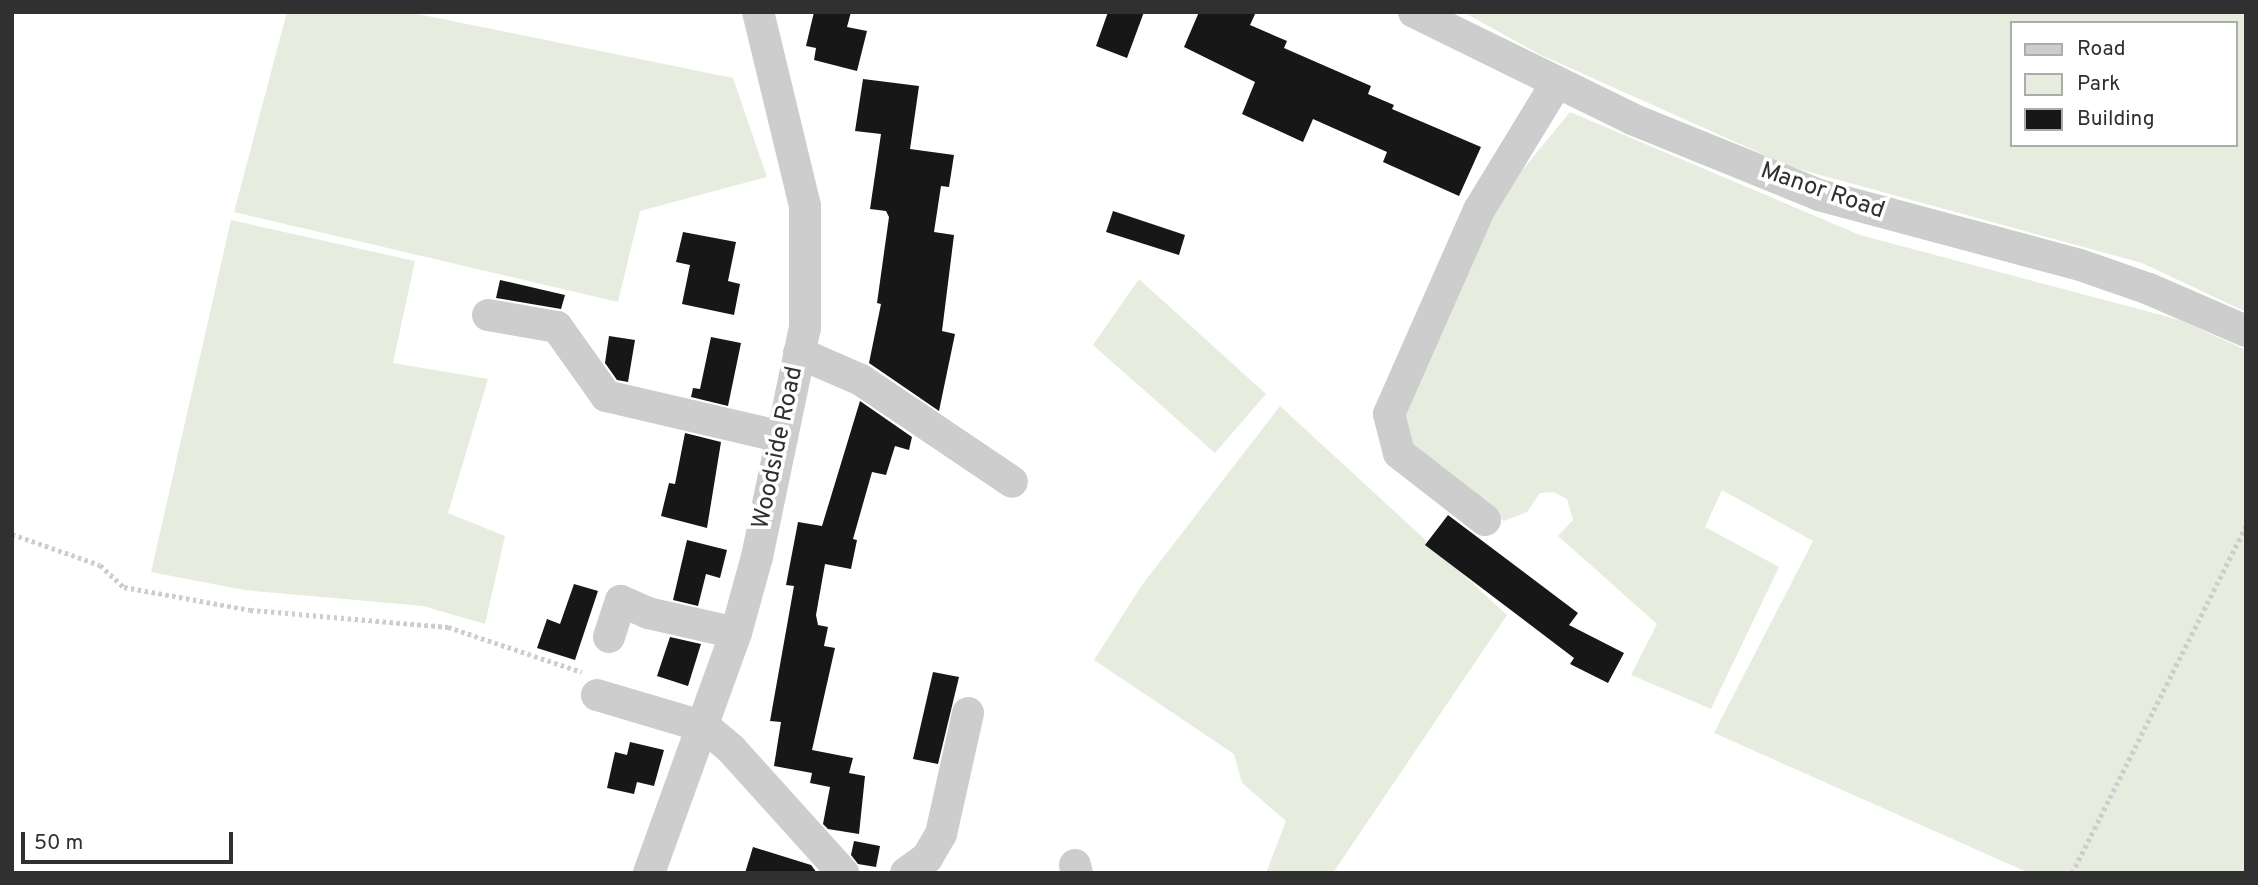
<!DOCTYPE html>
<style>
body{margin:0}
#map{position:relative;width:2258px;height:885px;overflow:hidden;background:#fff;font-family:Overpass,sans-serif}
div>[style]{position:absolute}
.green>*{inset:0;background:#e7edde}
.building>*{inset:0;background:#171717}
.path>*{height:4.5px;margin-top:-2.25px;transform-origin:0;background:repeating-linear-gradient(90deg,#cdcdcd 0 3.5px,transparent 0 7px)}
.minor>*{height:32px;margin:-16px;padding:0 16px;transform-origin:16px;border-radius:16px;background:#cdcdcd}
span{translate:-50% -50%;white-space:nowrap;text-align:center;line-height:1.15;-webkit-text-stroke:7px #fff;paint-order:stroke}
.street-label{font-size:24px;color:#303030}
.frame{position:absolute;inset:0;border:14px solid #303030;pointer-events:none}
.legend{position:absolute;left:2010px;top:21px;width:228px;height:126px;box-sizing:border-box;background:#fff;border:2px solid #acacac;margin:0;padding:9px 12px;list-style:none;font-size:21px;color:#303030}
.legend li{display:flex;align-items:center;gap:14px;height:35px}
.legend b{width:35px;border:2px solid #acacac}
.scale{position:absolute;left:21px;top:832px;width:212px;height:32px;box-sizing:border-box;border:4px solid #303030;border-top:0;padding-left:9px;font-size:21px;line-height:24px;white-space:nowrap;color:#303030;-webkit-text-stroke:5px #fff;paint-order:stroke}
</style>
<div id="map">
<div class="green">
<i style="clip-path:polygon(287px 12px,408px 12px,733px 78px,767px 177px,640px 211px,618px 302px,234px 212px)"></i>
<i style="clip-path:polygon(evenodd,1463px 12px,2246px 12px,2246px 312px,2142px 263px,1791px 167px,1541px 55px,1463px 12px,2011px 23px,2235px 23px,2235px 145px,2011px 145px,2011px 23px)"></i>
<i style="clip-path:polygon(1570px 112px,1860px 235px,2180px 320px,2246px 350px,2246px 873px,2029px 873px,1714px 733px,1813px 541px,1722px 490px,1705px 527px,1779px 567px,1711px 709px,1631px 675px,1657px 624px,1558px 536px,1573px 520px,1567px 499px,1554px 492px,1540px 493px,1527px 512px,1504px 521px,1415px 447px,1399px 419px,1491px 208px)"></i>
<i style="clip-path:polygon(231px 220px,415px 261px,393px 363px,488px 379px,448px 513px,505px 536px,485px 624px,423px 606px,244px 590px,151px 572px)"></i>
<i style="clip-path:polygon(1139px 279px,1266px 394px,1215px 453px,1093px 345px)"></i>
<i style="clip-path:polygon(1280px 406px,1507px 615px,1333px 873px,1266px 873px,1286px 821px,1242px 783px,1234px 754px,1094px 660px,1142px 585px)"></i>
</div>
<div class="building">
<i style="clip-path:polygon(814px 12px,851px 12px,847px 27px,867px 31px,857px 71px,814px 60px,816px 48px,806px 46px)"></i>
<i style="clip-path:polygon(1108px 12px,1144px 12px,1127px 58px,1096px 46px)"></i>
<i style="clip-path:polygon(1199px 12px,1256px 12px,1250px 25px,1287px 41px,1284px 48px,1371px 86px,1368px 94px,1394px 105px,1392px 109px,1481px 147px,1459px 196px,1383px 162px,1387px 152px,1313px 119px,1303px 142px,1242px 114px,1255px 82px,1184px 47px)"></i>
<i style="clip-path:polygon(863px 79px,919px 86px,910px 149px,954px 155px,949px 187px,941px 186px,934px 232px,954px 235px,942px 331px,955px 334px,939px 411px,869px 363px,881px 304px,877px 303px,889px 217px,886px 211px,870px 209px,881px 134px,855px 131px)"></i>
<i style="clip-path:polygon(1113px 211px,1185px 235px,1179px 255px,1106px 232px)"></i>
<i style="clip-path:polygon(683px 232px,736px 242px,728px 281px,740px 284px,734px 315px,682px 304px,690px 265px,676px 262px)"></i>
<i style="clip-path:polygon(500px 280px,565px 295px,561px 309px,496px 298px)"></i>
<i style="clip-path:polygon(609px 336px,635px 340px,628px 382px,617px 380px,605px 363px)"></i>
<i style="clip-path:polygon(711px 337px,741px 343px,728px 406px,691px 397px,693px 388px,700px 389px)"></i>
<i style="clip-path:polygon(860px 401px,912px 437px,909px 450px,895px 446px,886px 475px,872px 472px,853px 539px,857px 540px,851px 569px,825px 564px,816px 615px,818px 625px,828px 627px,824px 646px,835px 648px,812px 750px,853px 758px,849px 773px,865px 776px,859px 834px,828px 829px,823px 824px,830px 787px,810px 783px,812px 773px,774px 766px,781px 722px,770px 721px,794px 586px,786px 585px,798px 522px,822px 526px)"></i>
<i style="clip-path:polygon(685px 433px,721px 442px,707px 528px,661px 516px,669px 483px,675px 484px)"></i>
<i style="clip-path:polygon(1448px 515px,1578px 613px,1569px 625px,1624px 653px,1608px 683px,1570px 664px,1574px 658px,1425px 545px)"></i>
<i style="clip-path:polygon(687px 540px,727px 550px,720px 578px,706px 574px,698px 606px,673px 600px)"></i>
<i style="clip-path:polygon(574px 584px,598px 591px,575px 660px,537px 648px,547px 619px,560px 624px)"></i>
<i style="clip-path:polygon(670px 637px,701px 644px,688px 686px,657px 676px)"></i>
<i style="clip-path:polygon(933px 672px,959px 677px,938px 764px,913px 759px)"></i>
<i style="clip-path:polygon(630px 742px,664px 750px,654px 786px,637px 782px,634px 794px,607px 788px,615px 752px,627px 755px)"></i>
<i style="clip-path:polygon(854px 841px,880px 846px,876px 867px,858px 864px,851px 855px)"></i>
<i style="clip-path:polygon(753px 847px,811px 865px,817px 873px,745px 873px)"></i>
</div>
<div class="path">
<i style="left:12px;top:534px;width:93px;rotate:19.4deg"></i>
<i style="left:100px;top:565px;width:33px;rotate:43deg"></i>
<i style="left:124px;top:587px;width:128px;rotate:10.3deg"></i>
<i style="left:250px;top:610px;width:199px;rotate:4.9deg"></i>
<i style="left:448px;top:627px;width:141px;rotate:18.6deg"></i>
<i style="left:2072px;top:873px;width:389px;rotate:-63.4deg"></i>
</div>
<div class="minor">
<i style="left:1414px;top:12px;width:243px;rotate:26.1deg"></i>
<i style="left:1632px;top:119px;width:202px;rotate:22.1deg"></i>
<i style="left:1819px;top:195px;width:270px;rotate:15deg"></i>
<i style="left:2080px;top:265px;width:73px;rotate:19.2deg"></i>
<i style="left:2149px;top:289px;width:106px;rotate:23.4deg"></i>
<i style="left:488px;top:315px;width:70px;rotate:9.9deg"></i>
<i style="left:557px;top:327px;width:85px;rotate:54.6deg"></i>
<i style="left:606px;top:396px;width:181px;rotate:13.1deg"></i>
<i style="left:799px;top:353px;width:68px;rotate:23.5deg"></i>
<i style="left:861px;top:380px;width:182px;rotate:34deg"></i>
<i style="left:1485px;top:520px;width:109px;rotate:-142.1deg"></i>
<i style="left:1399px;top:453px;width:40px;rotate:-104.4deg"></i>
<i style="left:1389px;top:414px;width:223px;rotate:-66.2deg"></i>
<i style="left:1479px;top:210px;width:150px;rotate:-58.6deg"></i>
<i style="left:609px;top:637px;width:38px;rotate:-72deg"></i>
<i style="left:621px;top:601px;width:30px;rotate:24deg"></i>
<i style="left:648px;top:613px;width:90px;rotate:12.8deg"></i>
<i style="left:597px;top:695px;width:113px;rotate:16.5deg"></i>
<i style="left:705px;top:727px;width:35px;rotate:40deg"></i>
<i style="left:732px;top:750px;width:166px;rotate:47.9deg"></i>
<i style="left:1075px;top:865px;width:8px;rotate:76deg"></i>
<i style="left:649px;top:873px;width:255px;rotate:-70.1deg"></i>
<i style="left:736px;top:633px;width:79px;rotate:-74.6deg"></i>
<i style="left:757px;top:557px;width:234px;rotate:-78.2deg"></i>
<i style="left:805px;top:328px;width:122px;rotate:-90deg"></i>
<i style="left:805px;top:206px;width:200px;rotate:-103.6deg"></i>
<i style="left:906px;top:873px;width:26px;rotate:-36deg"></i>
<i style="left:927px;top:858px;width:28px;rotate:-60deg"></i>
<i style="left:941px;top:834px;width:124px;rotate:-77.4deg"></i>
</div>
<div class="street-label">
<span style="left:1822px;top:192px;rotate:19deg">Manor Road</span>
<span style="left:779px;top:448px;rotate:-78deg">Woodside Road</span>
</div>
<div class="frame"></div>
<ul class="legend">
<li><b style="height:9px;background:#cdcdcd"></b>Road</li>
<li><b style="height:19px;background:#e7edde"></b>Park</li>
<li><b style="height:19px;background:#171717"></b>Building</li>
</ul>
<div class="scale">50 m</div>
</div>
